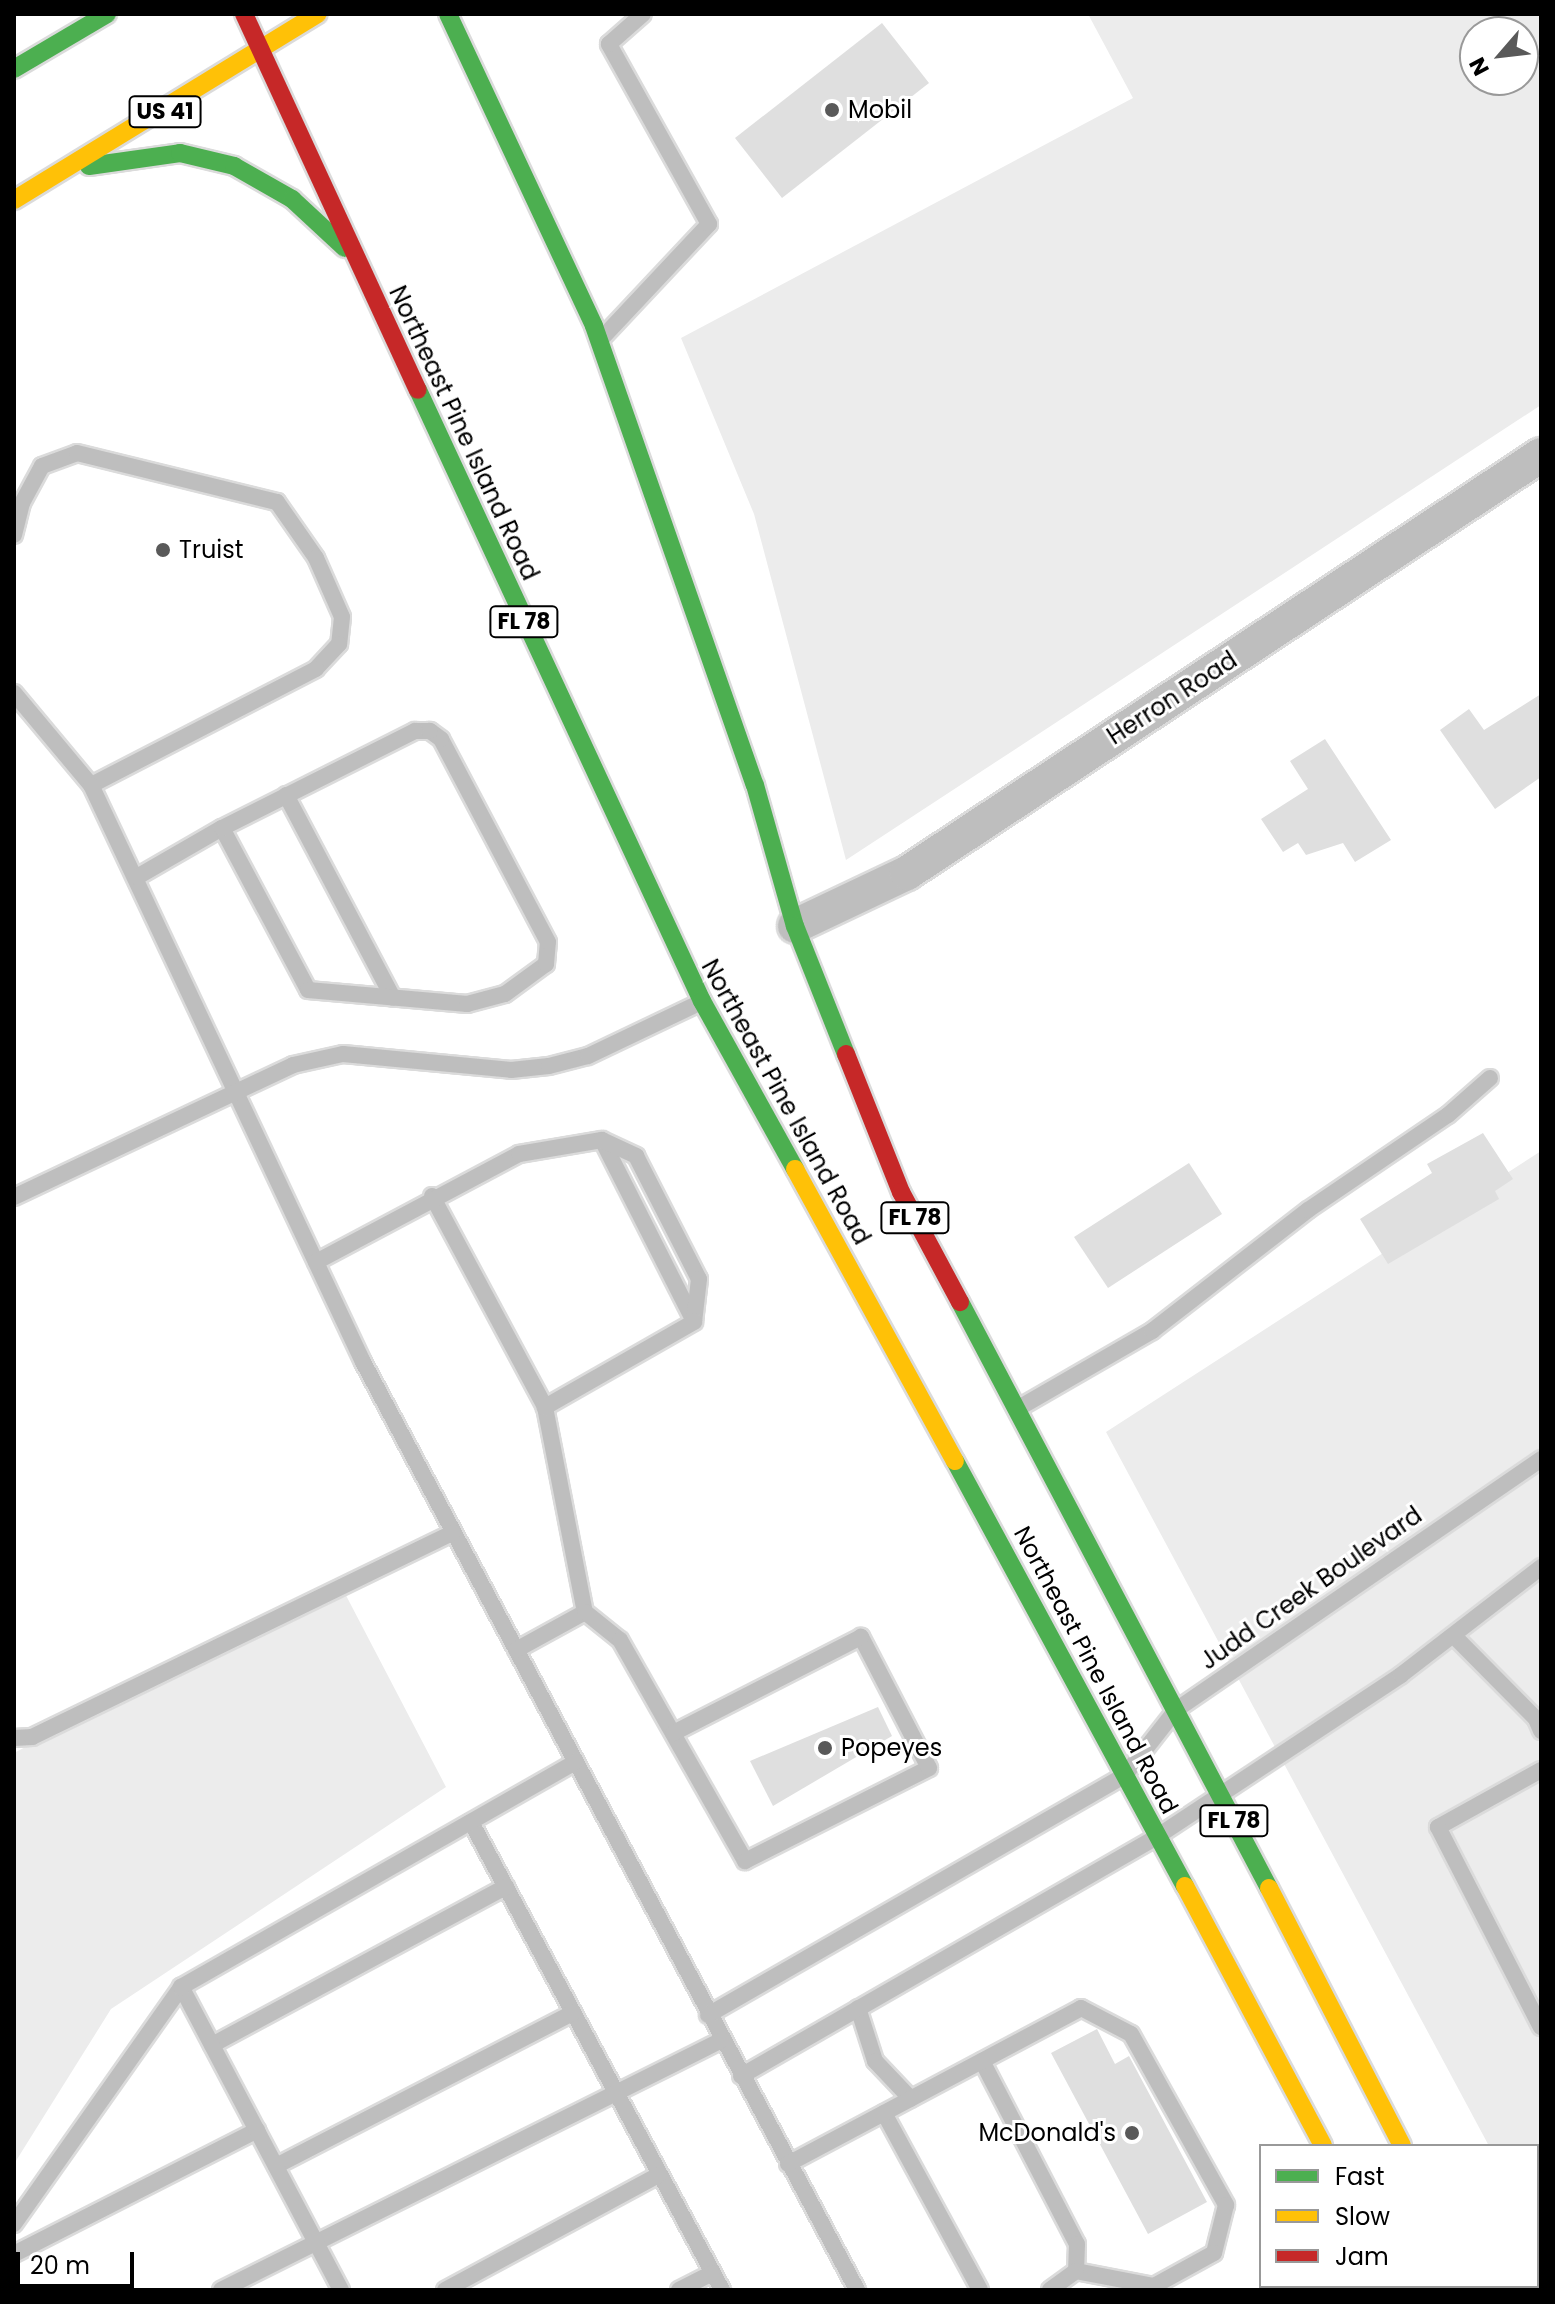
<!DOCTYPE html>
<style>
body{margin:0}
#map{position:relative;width:1555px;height:2304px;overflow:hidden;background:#fff;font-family:Poppins,sans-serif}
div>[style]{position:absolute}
.green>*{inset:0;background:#ececec}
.building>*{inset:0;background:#dfdfdf}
.roads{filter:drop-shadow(2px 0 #dbdbdb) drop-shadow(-2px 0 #dbdbdb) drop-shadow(0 2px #dbdbdb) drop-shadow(0 -2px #dbdbdb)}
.lane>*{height:16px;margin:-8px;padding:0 8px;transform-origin:8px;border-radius:8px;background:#bebebe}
.street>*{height:34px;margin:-17px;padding:0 17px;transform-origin:17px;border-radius:17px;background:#bebebe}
.fast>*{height:18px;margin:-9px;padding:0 9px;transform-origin:9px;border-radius:9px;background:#4caf50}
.slow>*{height:18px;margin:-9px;padding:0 9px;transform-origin:9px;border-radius:9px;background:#ffc107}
.jam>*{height:18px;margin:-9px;padding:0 9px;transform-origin:9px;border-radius:9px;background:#c62828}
.dots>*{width:22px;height:22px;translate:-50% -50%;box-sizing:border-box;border:4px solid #fff;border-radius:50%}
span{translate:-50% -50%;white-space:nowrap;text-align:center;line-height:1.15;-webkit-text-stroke:6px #fff;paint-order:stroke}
.shield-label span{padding:2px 6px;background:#fff;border:2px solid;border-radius:6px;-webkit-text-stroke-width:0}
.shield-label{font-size:22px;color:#000;font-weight:700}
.poi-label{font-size:24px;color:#000}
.left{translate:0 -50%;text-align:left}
.right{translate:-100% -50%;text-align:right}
.street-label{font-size:24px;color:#000}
.frame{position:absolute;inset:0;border:16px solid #000;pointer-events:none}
.legend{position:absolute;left:1259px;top:2144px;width:280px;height:144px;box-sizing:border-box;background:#fff;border:2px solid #999;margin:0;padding:10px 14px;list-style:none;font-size:24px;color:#000}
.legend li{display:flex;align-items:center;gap:16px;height:40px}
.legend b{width:40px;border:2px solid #999}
.north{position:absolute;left:1459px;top:16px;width:80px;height:80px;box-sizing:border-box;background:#fff;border:2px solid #999;border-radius:50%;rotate:242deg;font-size:22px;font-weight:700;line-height:32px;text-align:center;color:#000}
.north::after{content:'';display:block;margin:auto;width:28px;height:36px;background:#595959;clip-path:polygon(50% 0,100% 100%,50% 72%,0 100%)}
.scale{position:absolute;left:16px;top:2252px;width:118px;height:36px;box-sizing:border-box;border:4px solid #000;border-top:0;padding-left:10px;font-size:24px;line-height:28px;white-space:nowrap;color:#000;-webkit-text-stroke:6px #fff;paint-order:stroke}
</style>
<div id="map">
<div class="green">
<i style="clip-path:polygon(evenodd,1088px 14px,1541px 14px,1541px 405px,846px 860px,754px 514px,681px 338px,1133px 98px,1088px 14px,1475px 32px,1523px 32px,1523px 80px,1475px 80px,1475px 32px)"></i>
<i style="clip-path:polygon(1541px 1151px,1541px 2243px,1537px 2146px,1489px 2146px,1106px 1432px)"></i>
<i style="clip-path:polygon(339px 1582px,446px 1787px,111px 2009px,14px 2164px,14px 1753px)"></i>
</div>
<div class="building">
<i style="clip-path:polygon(882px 23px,929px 83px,782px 198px,735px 138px)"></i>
<i style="clip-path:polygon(1541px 694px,1541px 777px,1495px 809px,1440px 730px,1469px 709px,1484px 730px)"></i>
<i style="clip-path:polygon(1325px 739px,1391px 840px,1355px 862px,1343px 843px,1306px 855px,1298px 843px,1283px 852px,1261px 819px,1308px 789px,1290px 761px)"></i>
<i style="clip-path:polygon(1483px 1133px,1513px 1179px,1495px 1191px,1499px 1199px,1388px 1264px,1360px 1219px,1432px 1173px,1427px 1164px)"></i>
<i style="clip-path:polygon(1189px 1163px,1222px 1214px,1108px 1288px,1074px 1237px)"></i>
<i style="clip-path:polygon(878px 1707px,892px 1736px,773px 1806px,750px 1761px)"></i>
<i style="clip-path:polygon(1097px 2029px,1115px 2064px,1129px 2056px,1207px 2202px,1148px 2234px,1051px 2053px)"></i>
</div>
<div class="roads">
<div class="lane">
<i style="left:603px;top:337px;width:155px;rotate:-46.8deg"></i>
<i style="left:709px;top:224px;width:206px;rotate:-119.1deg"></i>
<i style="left:609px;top:44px;width:45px;rotate:-41.4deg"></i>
<i style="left:14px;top:535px;width:33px;rotate:-76deg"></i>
<i style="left:22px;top:503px;width:42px;rotate:-61.6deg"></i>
<i style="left:42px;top:466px;width:37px;rotate:-20deg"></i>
<i style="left:77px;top:453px;width:206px;rotate:13.8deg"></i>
<i style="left:277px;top:502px;width:68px;rotate:55.1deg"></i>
<i style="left:316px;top:558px;width:64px;rotate:66.2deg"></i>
<i style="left:342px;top:617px;width:27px;rotate:96deg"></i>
<i style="left:339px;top:644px;width:34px;rotate:133deg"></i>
<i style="left:316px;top:669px;width:253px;rotate:152.7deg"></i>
<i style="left:14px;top:693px;width:120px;rotate:50.1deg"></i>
<i style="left:91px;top:785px;width:638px;rotate:64.76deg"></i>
<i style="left:363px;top:1362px;width:1051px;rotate:61.97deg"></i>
<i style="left:286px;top:795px;width:229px;rotate:62.2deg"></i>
<i style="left:137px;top:877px;width:98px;rotate:-30deg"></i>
<i style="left:222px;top:828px;width:183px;rotate:62deg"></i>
<i style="left:308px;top:990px;width:160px;rotate:5deg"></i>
<i style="left:467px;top:1004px;width:39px;rotate:-15deg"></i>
<i style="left:505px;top:994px;width:51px;rotate:-36.2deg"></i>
<i style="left:546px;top:964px;width:22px;rotate:-85deg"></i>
<i style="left:548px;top:942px;width:229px;rotate:-117.8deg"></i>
<i style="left:441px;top:739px;width:14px;rotate:-144deg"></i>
<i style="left:430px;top:731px;width:15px;rotate:180deg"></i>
<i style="left:415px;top:731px;width:216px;rotate:153.3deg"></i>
<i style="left:602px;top:1140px;width:203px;rotate:63.1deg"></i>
<i style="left:432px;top:1196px;width:239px;rotate:61.8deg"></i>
<i style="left:545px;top:1407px;width:209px;rotate:79deg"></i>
<i style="left:14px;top:1197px;width:309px;rotate:-25.3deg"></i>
<i style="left:293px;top:1065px;width:51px;rotate:-12.4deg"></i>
<i style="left:343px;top:1054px;width:169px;rotate:5.4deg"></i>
<i style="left:511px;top:1070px;width:38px;rotate:-6deg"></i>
<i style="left:549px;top:1066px;width:40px;rotate:-14.4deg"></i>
<i style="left:588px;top:1056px;width:125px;rotate:-25.5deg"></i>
<i style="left:316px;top:1262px;width:230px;rotate:-28deg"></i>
<i style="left:519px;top:1154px;width:84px;rotate:-9.6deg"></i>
<i style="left:602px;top:1140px;width:38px;rotate:25deg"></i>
<i style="left:636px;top:1156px;width:138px;rotate:62.9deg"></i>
<i style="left:699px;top:1279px;width:43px;rotate:96.6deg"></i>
<i style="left:694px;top:1322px;width:172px;rotate:150.3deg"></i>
<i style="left:1017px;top:1409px;width:156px;rotate:-30deg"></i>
<i style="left:1152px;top:1331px;width:197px;rotate:-37.8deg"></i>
<i style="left:1308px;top:1210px;width:169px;rotate:-34.2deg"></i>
<i style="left:1448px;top:1115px;width:56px;rotate:-41.4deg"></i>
<i style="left:1454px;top:1636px;width:117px;rotate:45.3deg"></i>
<i style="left:1536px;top:1719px;width:13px;rotate:67deg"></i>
<i style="left:516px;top:1650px;width:79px;rotate:-28.8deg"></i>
<i style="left:585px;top:1612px;width:45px;rotate:38.7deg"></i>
<i style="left:620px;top:1640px;width:254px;rotate:60.5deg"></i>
<i style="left:745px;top:1861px;width:206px;rotate:-26.8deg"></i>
<i style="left:929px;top:1768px;width:148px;rotate:-117.4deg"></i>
<i style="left:861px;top:1637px;width:211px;rotate:152.9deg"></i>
<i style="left:14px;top:1738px;width:18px;rotate:-3deg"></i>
<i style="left:32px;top:1737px;width:468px;rotate:-25.9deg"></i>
<i style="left:1541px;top:1770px;width:118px;rotate:151deg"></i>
<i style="left:1438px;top:1827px;width:225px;rotate:62.8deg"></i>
<i style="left:471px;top:1822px;width:531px;rotate:61.79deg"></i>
<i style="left:858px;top:2008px;width:56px;rotate:72.2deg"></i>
<i style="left:875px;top:2061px;width:52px;rotate:46.5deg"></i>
<i style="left:708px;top:2015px;width:481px;rotate:-29.9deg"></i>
<i style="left:1125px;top:1775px;width:83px;rotate:-51.9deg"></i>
<i style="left:1176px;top:1710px;width:443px;rotate:-34.5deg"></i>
<i style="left:212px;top:2045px;width:334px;rotate:-28.3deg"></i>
<i style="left:982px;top:2061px;width:206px;rotate:62.6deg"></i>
<i style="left:1077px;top:2244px;width:27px;rotate:92deg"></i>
<i style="left:741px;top:2076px;width:481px;rotate:-29.9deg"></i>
<i style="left:1158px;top:1836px;width:291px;rotate:-33.5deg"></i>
<i style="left:1401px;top:1675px;width:177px;rotate:-37.6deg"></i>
<i style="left:884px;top:2113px;width:201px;rotate:61.5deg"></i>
<i style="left:788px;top:2164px;width:332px;rotate:-28deg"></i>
<i style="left:1081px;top:2008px;width:56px;rotate:27.5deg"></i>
<i style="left:1131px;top:2034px;width:196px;rotate:60.9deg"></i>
<i style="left:1226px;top:2205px;width:49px;rotate:104deg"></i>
<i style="left:1214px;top:2253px;width:68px;rotate:151.2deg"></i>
<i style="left:1154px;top:2286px;width:79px;rotate:-169.1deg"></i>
<i style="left:1076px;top:2271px;width:32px;rotate:144deg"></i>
<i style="left:276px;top:2166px;width:334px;rotate:-27.3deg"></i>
<i style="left:14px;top:2224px;width:290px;rotate:-54.8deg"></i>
<i style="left:14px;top:2254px;width:273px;rotate:-27deg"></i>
<i style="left:221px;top:2290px;width:560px;rotate:-26.52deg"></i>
<i style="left:341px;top:2290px;width:343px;rotate:-117.8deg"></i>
<i style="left:181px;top:1987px;width:454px;rotate:-29.7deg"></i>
<i style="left:445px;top:2290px;width:243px;rotate:-28.3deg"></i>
<i style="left:679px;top:2290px;width:37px;rotate:-27deg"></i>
</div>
<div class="street">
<i style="left:795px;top:926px;width:124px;rotate:-25.3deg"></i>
<i style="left:907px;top:873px;width:759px;rotate:-33.4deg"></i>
</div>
<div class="fast">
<i style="left:448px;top:14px;width:344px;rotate:64.9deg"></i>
<i style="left:594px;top:326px;width:486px;rotate:70.7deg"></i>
<i style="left:755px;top:785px;width:147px;rotate:74.2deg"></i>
<i style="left:795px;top:926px;width:138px;rotate:68.3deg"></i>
<i style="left:14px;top:69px;width:108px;rotate:-30.6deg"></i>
<i style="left:89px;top:166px;width:92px;rotate:-8.1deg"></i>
<i style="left:180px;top:153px;width:56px;rotate:13.5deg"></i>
<i style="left:234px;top:166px;width:67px;rotate:29.6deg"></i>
<i style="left:292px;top:199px;width:72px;rotate:42.8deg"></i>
<i style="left:418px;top:390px;width:674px;rotate:65.07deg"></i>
<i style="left:702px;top:1001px;width:192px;rotate:61deg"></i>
<i style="left:960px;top:1302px;width:662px;rotate:62.2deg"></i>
<i style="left:955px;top:1461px;width:483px;rotate:61.6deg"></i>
<i style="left:1474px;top:2286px;width:4px;rotate:63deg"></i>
</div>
<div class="slow">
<i style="left:14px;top:200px;width:356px;rotate:-31.5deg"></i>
<i style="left:795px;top:1169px;width:333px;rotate:61.3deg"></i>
<i style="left:1185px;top:1886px;width:294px;rotate:62deg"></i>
<i style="left:1269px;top:1888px;width:290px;rotate:62.7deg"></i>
<i style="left:1397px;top:2286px;width:4px;rotate:63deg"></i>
</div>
<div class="jam">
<i style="left:244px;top:14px;width:414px;rotate:65.2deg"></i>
<i style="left:846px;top:1054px;width:149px;rotate:68.3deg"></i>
<i style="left:901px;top:1192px;width:125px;rotate:61.8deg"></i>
</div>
</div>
<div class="dots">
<i style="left:832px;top:110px;background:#595959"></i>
<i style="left:163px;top:550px;background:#595959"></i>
<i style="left:825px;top:1748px;background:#595959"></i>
<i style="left:1132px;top:2133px;background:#595959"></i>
</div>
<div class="shield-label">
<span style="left:165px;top:112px">US 41</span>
<span style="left:524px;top:622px">FL 78</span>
<span style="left:915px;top:1218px">FL 78</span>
<span style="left:1234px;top:1821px">FL 78</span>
</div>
<div class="poi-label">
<span class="left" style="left:848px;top:110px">Mobil</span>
<span class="left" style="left:179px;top:550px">Truist</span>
<span class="left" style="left:841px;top:1748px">Popeyes</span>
<span class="right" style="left:1116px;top:2133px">McDonald's</span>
</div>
<div class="street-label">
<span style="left:464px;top:433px;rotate:65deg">Northeast Pine Island Road</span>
<span style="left:1172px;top:698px;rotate:-33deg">Herron Road</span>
<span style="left:786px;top:1102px;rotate:61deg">Northeast Pine Island Road</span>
<span style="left:1311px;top:1588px;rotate:-35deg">Judd Creek Boulevard</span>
<span style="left:1096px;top:1670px;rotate:62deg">Northeast Pine Island Road</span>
</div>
<div class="frame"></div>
<ul class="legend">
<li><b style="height:10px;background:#4caf50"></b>Fast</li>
<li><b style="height:10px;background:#ffc107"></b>Slow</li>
<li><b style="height:10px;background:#c62828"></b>Jam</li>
</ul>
<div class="north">N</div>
<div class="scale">20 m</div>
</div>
